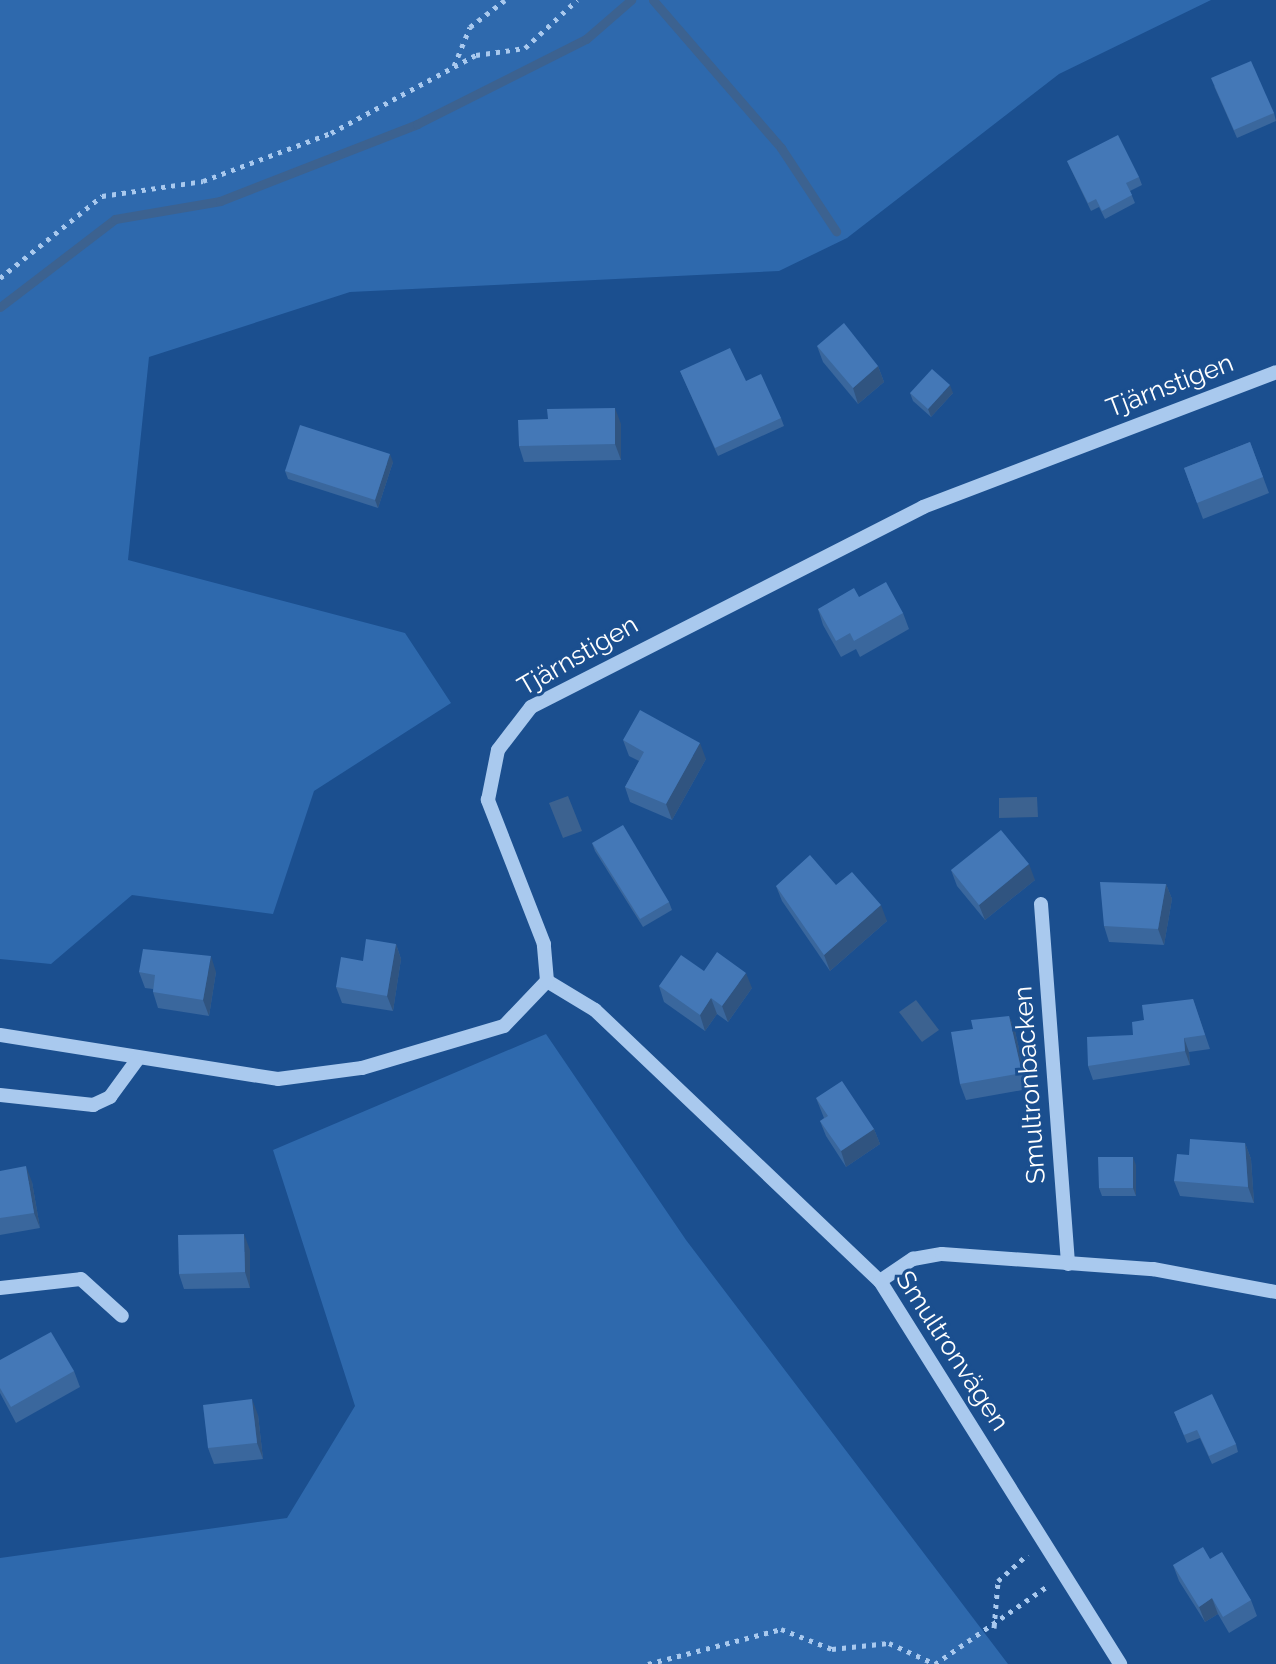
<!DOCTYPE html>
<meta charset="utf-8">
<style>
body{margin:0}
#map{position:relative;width:1276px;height:1664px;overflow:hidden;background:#1b4f8f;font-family:Raleway,sans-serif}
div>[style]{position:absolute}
.green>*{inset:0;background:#2e69ad}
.water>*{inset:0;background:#3c6290}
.stream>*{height:9px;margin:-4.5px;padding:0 4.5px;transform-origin:4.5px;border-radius:4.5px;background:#3c6290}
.path>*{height:5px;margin-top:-2.5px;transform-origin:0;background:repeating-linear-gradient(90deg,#a9c9ee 0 4px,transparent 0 10px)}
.minor>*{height:14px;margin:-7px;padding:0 7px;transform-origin:7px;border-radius:7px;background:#a9c9ee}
.wall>*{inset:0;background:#3a679d}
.shaded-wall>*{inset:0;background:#305480}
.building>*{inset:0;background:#4478b7}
span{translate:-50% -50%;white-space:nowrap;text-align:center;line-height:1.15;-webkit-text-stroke:6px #1b4f8f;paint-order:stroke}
.street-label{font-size:26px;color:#fff}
</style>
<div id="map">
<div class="green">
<i style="clip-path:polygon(0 0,1211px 0,1059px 74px,847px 238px,779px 271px,350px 292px,149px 357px,128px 560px,405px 633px,451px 703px,314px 791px,273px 914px,132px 895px,51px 964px,0 959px)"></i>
<i style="clip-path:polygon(546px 1034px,686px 1240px,1008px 1664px,0 1664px,0 1558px,287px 1518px,355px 1406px,273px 1150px)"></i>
</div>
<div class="water">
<i style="clip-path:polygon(568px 796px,582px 831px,563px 838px,549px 803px)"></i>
<i style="clip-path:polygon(1037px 797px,1038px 817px,999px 818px,999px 798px)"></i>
<i style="clip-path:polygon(916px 1000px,939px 1030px,922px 1042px,899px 1012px)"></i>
</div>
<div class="stream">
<i style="left:653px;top:0;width:196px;rotate:49.1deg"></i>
<i style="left:781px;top:148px;width:100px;rotate:56.5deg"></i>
<i style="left:0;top:307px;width:145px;rotate:-37.4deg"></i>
<i style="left:115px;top:219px;width:107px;rotate:-9.7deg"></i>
<i style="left:220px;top:201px;width:212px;rotate:-21.3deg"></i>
<i style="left:417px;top:124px;width:189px;rotate:-26.7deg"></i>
<i style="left:586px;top:39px;width:60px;rotate:-40.9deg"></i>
</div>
<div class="path">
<i style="left:454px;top:66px;width:42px;rotate:-67.7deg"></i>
<i style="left:470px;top:27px;width:44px;rotate:-37.6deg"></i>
<i style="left:0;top:278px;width:131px;rotate:-38.8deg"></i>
<i style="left:102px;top:196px;width:102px;rotate:-8.4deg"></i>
<i style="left:203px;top:181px;width:137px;rotate:-20.6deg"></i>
<i style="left:331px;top:133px;width:165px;rotate:-28.3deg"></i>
<i style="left:476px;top:55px;width:49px;rotate:-8.1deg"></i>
<i style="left:525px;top:48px;width:71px;rotate:-42.7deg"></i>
<i style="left:994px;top:1628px;width:47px;rotate:-85.1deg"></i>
<i style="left:998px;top:1581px;width:40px;rotate:-42deg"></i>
<i style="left:648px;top:1664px;width:138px;rotate:-14.7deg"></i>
<i style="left:781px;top:1629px;width:55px;rotate:21.4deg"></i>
<i style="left:832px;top:1649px;width:57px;rotate:-6deg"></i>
<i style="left:889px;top:1643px;width:51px;rotate:24.5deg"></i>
<i style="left:935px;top:1664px;width:135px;rotate:-34.7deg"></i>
</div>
<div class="minor">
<i style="left:1041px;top:904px;width:361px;rotate:85.7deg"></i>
<i style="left:547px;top:981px;width:56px;rotate:31.1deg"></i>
<i style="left:595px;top:1010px;width:393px;rotate:43.6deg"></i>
<i style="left:880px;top:1281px;width:452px;rotate:57.9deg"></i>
<i style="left:0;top:1035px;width:281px;rotate:9deg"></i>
<i style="left:278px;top:1079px;width:85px;rotate:-7.5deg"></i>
<i style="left:362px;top:1068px;width:148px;rotate:-16.5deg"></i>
<i style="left:504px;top:1026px;width:62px;rotate:-46.3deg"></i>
<i style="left:547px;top:981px;width:37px;rotate:-95deg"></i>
<i style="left:544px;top:944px;width:155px;rotate:-111.3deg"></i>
<i style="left:488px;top:800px;width:51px;rotate:-78.7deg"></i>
<i style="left:498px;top:750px;width:54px;rotate:-52.5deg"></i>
<i style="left:531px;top:707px;width:440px;rotate:-27deg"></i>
<i style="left:923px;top:507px;width:378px;rotate:-20.9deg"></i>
<i style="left:0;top:1095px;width:94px;rotate:6.1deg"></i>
<i style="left:93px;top:1105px;width:19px;rotate:-25deg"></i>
<i style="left:110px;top:1097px;width:46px;rotate:-53.9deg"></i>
<i style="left:880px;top:1281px;width:40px;rotate:-34deg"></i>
<i style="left:913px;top:1259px;width:29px;rotate:-10deg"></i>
<i style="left:942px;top:1254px;width:212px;rotate:4.1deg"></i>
<i style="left:1153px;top:1269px;width:125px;rotate:10.6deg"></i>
<i style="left:0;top:1288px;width:81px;rotate:-6.3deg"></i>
<i style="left:81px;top:1279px;width:55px;rotate:42.1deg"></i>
</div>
<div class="wall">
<i style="clip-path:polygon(1214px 86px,1274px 113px,1276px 121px,1237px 138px)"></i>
<i style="clip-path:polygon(1067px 161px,1139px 177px,1142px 185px,1130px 191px,1135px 203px,1105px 219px,1099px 207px,1091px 211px)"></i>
<i style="clip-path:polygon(817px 346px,878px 366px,884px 382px,858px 404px,823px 362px)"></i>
<i style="clip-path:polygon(680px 371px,781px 418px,784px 426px,718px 456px)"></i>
<i style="clip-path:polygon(910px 393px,953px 393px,931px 417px,913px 401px)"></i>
<i style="clip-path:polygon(621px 424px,621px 460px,524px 462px,519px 446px)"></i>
<i style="clip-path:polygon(1250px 442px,1269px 493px,1203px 519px,1184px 468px)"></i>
<i style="clip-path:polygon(393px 462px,378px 508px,288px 479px,285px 471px)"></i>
<i style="clip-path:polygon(859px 597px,903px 613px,909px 629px,860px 657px,856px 649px,841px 657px,823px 625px,818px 609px)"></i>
<i style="clip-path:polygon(623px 740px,706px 759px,672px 820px,630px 802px,625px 787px,639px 761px,629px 756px)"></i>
<i style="clip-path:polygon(592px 843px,669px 902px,672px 910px,643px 927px,595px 851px)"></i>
<i style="clip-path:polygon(951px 870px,1035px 880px,985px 920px,957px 886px)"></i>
<i style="clip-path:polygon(1166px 884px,1172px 899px,1164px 945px,1109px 942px,1104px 926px)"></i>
<i style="clip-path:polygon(836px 885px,887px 921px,830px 971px,782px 901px,776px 886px)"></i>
<i style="clip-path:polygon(396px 944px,401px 959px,393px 1011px,342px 1003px,336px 987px,363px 961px)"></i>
<i style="clip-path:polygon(704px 971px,752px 988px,728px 1022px,717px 1014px,705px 1031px,664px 1002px,659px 986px)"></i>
<i style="clip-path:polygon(139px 972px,216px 972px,209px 1016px,158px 1008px,153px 992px,153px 989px,145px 988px)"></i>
<i style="clip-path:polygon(1193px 999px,1210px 1049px,1189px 1052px,1190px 1065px,1093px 1080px,1088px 1066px,1133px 1035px,1144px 1020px)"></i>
<i style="clip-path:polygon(1009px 1016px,1015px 1031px,1028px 1089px,966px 1100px,960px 1084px)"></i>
<i style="clip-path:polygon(816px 1098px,874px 1129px,880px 1144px,846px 1167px,826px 1136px,820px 1121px,824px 1118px)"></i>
<i style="clip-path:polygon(1245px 1143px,1251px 1159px,1254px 1203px,1180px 1196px,1174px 1181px,1189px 1155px)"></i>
<i style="clip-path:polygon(1136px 1165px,1136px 1196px,1102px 1196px,1099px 1188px)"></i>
<i style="clip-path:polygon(0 1171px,32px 1182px,40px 1228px,0 1235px)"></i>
<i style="clip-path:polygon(250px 1250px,250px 1288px,184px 1289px,179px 1274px)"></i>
<i style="clip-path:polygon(0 1360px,74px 1371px,80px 1387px,16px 1423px,0 1393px)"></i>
<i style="clip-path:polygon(1174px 1412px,1236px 1444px,1238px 1452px,1212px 1464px,1200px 1438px,1187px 1443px)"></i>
<i style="clip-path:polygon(258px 1415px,263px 1459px,214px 1464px,208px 1448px)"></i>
<i style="clip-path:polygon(1210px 1559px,1251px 1600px,1257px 1616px,1229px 1633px,1218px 1614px,1205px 1622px,1179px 1581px,1173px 1565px)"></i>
</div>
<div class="shaded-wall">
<i style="clip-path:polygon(878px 366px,884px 382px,858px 404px,853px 388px)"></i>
<i style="clip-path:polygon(950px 385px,953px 393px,931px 417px,928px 409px)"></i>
<i style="clip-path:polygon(615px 408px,621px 424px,621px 460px,615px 444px)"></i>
<i style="clip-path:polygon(390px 454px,393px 462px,378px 508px,375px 500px)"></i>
<i style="clip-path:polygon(700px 743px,706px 759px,672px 820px,666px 804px)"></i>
<i style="clip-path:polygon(1029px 864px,1035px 880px,985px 920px,979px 905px)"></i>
<i style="clip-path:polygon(1166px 884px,1172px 899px,1164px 945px,1158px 929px)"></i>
<i style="clip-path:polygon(881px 905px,887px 921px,830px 971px,824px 955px)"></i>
<i style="clip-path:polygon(396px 944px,401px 959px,393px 1011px,387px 996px)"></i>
<i style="clip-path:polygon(211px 956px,216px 972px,209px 1016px,203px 1000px)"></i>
<i style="clip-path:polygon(746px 973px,752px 988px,728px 1022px,722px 1006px)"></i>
<i style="clip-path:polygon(711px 998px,717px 1014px,705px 1031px,700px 1015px)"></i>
<i style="clip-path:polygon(1009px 1016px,1015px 1031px,1028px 1089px,1022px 1073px)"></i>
<i style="clip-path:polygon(1184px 1038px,1189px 1052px,1190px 1065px,1185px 1051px)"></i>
<i style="clip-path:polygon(874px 1129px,880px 1144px,846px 1167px,841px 1151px)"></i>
<i style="clip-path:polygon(1245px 1143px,1251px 1159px,1254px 1203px,1248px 1187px)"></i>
<i style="clip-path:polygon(1133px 1157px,1136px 1165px,1136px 1196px,1133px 1188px)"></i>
<i style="clip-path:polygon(26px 1166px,32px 1182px,40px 1228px,34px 1213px)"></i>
<i style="clip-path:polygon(244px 1234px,250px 1250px,250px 1288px,245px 1272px)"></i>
<i style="clip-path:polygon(252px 1399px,258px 1415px,263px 1459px,257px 1443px)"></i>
<i style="clip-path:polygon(1212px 1598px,1218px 1614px,1205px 1622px,1199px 1607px)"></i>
</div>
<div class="building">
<i style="clip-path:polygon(1251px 61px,1274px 113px,1234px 130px,1211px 78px)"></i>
<i style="clip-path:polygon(1118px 135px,1139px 177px,1126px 183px,1132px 195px,1102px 211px,1096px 199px,1088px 203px,1067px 161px)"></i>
<i style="clip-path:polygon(844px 323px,878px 366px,853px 388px,817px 346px)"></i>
<i style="clip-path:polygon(730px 348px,746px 381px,761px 374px,781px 418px,715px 448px,680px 371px)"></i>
<i style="clip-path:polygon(932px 369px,950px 385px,928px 409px,910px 393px)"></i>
<i style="clip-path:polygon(615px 408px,615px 444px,519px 446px,518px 420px,548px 419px,547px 409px)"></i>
<i style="clip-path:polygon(300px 425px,390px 454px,375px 500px,285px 471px)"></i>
<i style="clip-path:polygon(1250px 442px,1263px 477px,1197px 503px,1184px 468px)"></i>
<i style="clip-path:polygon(886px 582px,903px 613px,854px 641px,850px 633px,836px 641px,818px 609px,854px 588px,859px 597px)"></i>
<i style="clip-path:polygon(640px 710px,700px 743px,666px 804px,625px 787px,644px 752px,623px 740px)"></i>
<i style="clip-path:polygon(623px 825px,669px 902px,640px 919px,592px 843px)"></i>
<i style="clip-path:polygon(1001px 830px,1029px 864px,979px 905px,951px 870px)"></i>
<i style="clip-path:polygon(810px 855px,836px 885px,852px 872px,881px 905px,824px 955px,776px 886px)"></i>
<i style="clip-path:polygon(1100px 882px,1166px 884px,1158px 929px,1104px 926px)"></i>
<i style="clip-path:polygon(366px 939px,396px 944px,387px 996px,336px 987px,341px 957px,363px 961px)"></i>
<i style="clip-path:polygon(143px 949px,211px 956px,203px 1000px,153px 992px,155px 975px,139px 972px)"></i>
<i style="clip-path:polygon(717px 952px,746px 973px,722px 1006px,711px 998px,700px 1015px,659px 986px,681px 955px,704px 971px)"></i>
<i style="clip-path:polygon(1193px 999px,1205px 1035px,1184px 1038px,1185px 1051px,1088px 1066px,1087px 1037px,1133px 1035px,1132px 1022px,1144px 1020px,1142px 1005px)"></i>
<i style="clip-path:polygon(1009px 1016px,1022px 1073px,960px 1084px,951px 1032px,973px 1029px,971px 1020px)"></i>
<i style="clip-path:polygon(842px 1081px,874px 1129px,841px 1151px,820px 1121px,828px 1116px,816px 1098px)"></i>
<i style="clip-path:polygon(1190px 1139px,1245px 1143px,1248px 1187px,1174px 1181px,1177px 1154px,1189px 1155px)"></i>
<i style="clip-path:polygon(1098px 1157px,1133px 1157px,1133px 1188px,1099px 1188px)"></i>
<i style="clip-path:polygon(26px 1166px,34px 1213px,0 1218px,0 1171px)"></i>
<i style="clip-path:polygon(244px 1234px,245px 1272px,179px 1274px,178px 1235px)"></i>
<i style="clip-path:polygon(51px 1332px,74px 1371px,11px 1407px,0 1388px,0 1360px)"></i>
<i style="clip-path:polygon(1212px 1394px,1236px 1444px,1209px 1456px,1197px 1430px,1184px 1435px,1174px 1412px)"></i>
<i style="clip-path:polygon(252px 1399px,257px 1443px,208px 1448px,203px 1405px)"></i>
<i style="clip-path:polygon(1203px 1547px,1210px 1559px,1222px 1552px,1251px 1600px,1223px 1617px,1212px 1598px,1199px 1607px,1173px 1565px)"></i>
</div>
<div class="street-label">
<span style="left:1170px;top:386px;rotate:-21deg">Tjärnstigen</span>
<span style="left:578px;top:656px;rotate:-30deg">Tjärnstigen</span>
<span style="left:1030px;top:1085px;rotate:-94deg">Smultronbacken</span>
<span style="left:952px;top:1351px;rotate:57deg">Smultronvägen</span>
</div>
</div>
